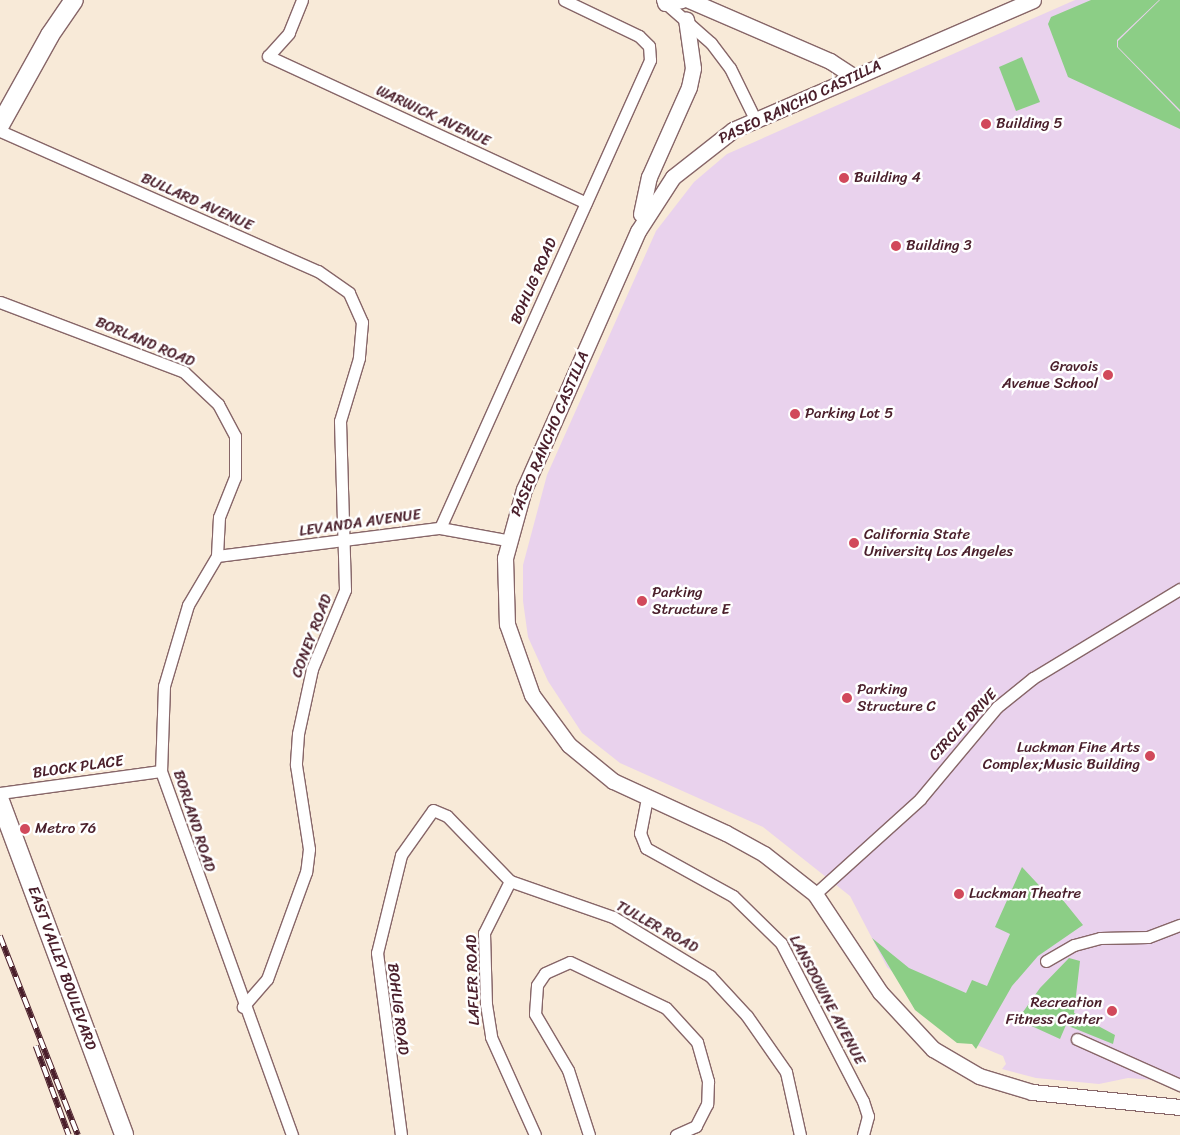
<!DOCTYPE html>
<style>
body{margin:0}
#map{position:relative;width:1180px;height:1135px;overflow:hidden;background:#f8ead8;font-family:Sriracha,sans-serif}
div>[style]{position:absolute}
.built>*{inset:0;background:#e9d2ed}
.green>*{inset:0;background:#8cce86}
.roads{filter:drop-shadow(1px 0 #876668) drop-shadow(-1px 0 #876668) drop-shadow(0 1px #876668) drop-shadow(0 -1px #876668)}
.street>*{height:11px;margin:-5.5px;padding:0 5.5px;transform-origin:5.5px;border-radius:5.5px;background:#fff}
.secondary>*{height:15px;margin:-7.5px;padding:0 7.5px;transform-origin:7.5px;border-radius:7.5px;background:#fff}
.primary>*{height:18px;margin:-9px;padding:0 9px;transform-origin:9px;border-radius:9px;background:#fff}
.rail>*{height:5.5px;margin-top:-2.75px;transform-origin:0;background:repeating-linear-gradient(90deg,#fff 0 11px,#4a1f2b 0 22px);box-sizing:border-box;border-block:1px solid #4a1f2b}
.dots>*{width:14px;height:14px;translate:-50% -50%;box-sizing:border-box;border:2px solid #fff;border-radius:50%}
span{translate:-50% -50%;white-space:nowrap;text-align:center;line-height:1.15;-webkit-text-stroke:5px #fff;paint-order:stroke}
.street-label{font-size:15px;color:#4a1f2b}
.poi-label{font-size:15px;color:#4a1f2b}
.left{translate:0 -50%;text-align:left}
.right{translate:-100% -50%;text-align:right}
</style>
<div id="map">
<div class="built">
<i style="clip-path:polygon(1075px 0,1180px 0,1180px 1082px,1128px 1078px,1099px 1084px,1036px 1078px,1002px 1069px,1006px 1064px,1003px 1056px,972px 1043px,887px 967px,850px 896px,763px 827px,620px 763px,582px 733px,548px 681px,528px 637px,523px 601px,523px 565px,547px 475px,656px 231px,694px 182px,727px 154px)"></i>
</div>
<div class="green">
<i style="clip-path:polygon(1091px 0,1159px 0,1117px 40px,1117px 47px,1180px 112px,1180px 129px,1068px 77px,1048px 24px,1051px 17px)"></i>
<i style="clip-path:polygon(1160px 0,1180px 0,1180px 110px,1118px 47px,1118px 41px)"></i>
<i style="clip-path:polygon(1022px 57px,1040px 102px,1016px 111px,999px 67px)"></i>
<i style="clip-path:polygon(1022px 867px,1049px 896px,1062px 899px,1083px 925px,1038px 956px,1012px 986px,976px 1049px,972px 1044px,957px 1043px,915px 1010px,872px 938px,909px 968px,966px 993px,972px 980px,987px 986px,1010px 934px,995px 927px)"></i>
<i style="clip-path:polygon(1069px 958px,1080px 961px,1074px 1013px,1115px 1035px,1113px 1044px,1066px 1025px,1060px 1039px,1025px 1023px,1023px 1012px,1040px 988px)"></i>
</div>
<div class="roads">
<div class="street">
<i style="left:302px;top:0;width:35px;rotate:112deg"></i>
<i style="left:289px;top:33px;width:31px;rotate:132deg"></i>
<i style="left:268px;top:56px;width:350px;rotate:24.8deg"></i>
<i style="left:662px;top:0;width:65px;rotate:41.3deg"></i>
<i style="left:711px;top:43px;width:31px;rotate:53deg"></i>
<i style="left:730px;top:68px;width:57px;rotate:63.9deg"></i>
<i style="left:0;top:131px;width:347px;rotate:23.8deg"></i>
<i style="left:318px;top:271px;width:38px;rotate:35deg"></i>
<i style="left:349px;top:293px;width:32px;rotate:66deg"></i>
<i style="left:362px;top:322px;width:36px;rotate:95deg"></i>
<i style="left:359px;top:358px;width:66px;rotate:106.8deg"></i>
<i style="left:340px;top:421px;width:169px;rotate:88.3deg"></i>
<i style="left:345px;top:590px;width:86px;rotate:112.7deg"></i>
<i style="left:312px;top:669px;width:66px;rotate:102.2deg"></i>
<i style="left:298px;top:734px;width:31px;rotate:94deg"></i>
<i style="left:296px;top:765px;width:85px;rotate:81.2deg"></i>
<i style="left:309px;top:849px;width:23px;rotate:97deg"></i>
<i style="left:306px;top:872px;width:114px;rotate:110deg"></i>
<i style="left:267px;top:979px;width:37px;rotate:131deg"></i>
<i style="left:0;top:302px;width:197px;rotate:20.8deg"></i>
<i style="left:184px;top:372px;width:47px;rotate:43.3deg"></i>
<i style="left:218px;top:404px;width:36px;rotate:62deg"></i>
<i style="left:235px;top:436px;width:41px;rotate:90deg"></i>
<i style="left:235px;top:477px;width:43px;rotate:111.8deg"></i>
<i style="left:219px;top:517px;width:39px;rotate:93deg"></i>
<i style="left:217px;top:556px;width:57px;rotate:120.6deg"></i>
<i style="left:188px;top:605px;width:84px;rotate:106.5deg"></i>
<i style="left:164px;top:686px;width:85px;rotate:92deg"></i>
<i style="left:161px;top:771px;width:387px;rotate:70.2deg"></i>
<i style="left:440px;top:528px;width:513px;rotate:-65.83deg"></i>
<i style="left:650px;top:60px;width:14px;rotate:-94deg"></i>
<i style="left:649px;top:46px;width:14px;rotate:-135deg"></i>
<i style="left:639px;top:36px;width:83px;rotate:-154.4deg"></i>
<i style="left:217px;top:556px;width:225px;rotate:-7.2deg"></i>
<i style="left:440px;top:528px;width:68px;rotate:10.2deg"></i>
<i style="left:0;top:793px;width:162px;rotate:-7.8deg"></i>
<i style="left:647px;top:798px;width:36px;rotate:101deg"></i>
<i style="left:640px;top:833px;width:16px;rotate:68deg"></i>
<i style="left:646px;top:848px;width:99px;rotate:28.9deg"></i>
<i style="left:733px;top:896px;width:67px;rotate:44.4deg"></i>
<i style="left:781px;top:943px;width:178px;rotate:62.6deg"></i>
<i style="left:863px;top:1101px;width:16px;rotate:72deg"></i>
<i style="left:868px;top:1116px;width:20px;rotate:105deg"></i>
<i style="left:510px;top:881px;width:58px;rotate:116.6deg"></i>
<i style="left:484px;top:933px;width:71px;rotate:88.4deg"></i>
<i style="left:486px;top:1004px;width:33px;rotate:81deg"></i>
<i style="left:491px;top:1037px;width:107px;rotate:65.8deg"></i>
<i style="left:815px;top:894px;width:142px;rotate:-42.1deg"></i>
<i style="left:920px;top:799px;width:120px;rotate:-50.1deg"></i>
<i style="left:997px;top:707px;width:46px;rotate:-38.9deg"></i>
<i style="left:1033px;top:678px;width:172px;rotate:-31.2deg"></i>
<i style="left:1046px;top:961px;width:32px;rotate:-30deg"></i>
<i style="left:1074px;top:945px;width:27px;rotate:-15deg"></i>
<i style="left:1100px;top:938px;width:48px;rotate:-1.2deg"></i>
<i style="left:1148px;top:937px;width:34px;rotate:-21deg"></i>
<i style="left:1077px;top:1039px;width:113px;rotate:24.1deg"></i>
<i style="left:401px;top:1135px;width:184px;rotate:-97.5deg"></i>
<i style="left:377px;top:953px;width:101px;rotate:-76.2deg"></i>
<i style="left:401px;top:855px;width:55px;rotate:-54.6deg"></i>
<i style="left:433px;top:810px;width:15px;rotate:23deg"></i>
<i style="left:447px;top:816px;width:91px;rotate:45.9deg"></i>
<i style="left:510px;top:881px;width:109px;rotate:19.3deg"></i>
<i style="left:613px;top:917px;width:114px;rotate:31.3deg"></i>
<i style="left:710px;top:976px;width:54px;rotate:47.2deg"></i>
<i style="left:747px;top:1016px;width:68px;rotate:55.1deg"></i>
<i style="left:786px;top:1072px;width:65px;rotate:77.5deg"></i>
<i style="left:589px;top:1135px;width:68px;rotate:-107.9deg"></i>
<i style="left:568px;top:1070px;width:65px;rotate:-120.5deg"></i>
<i style="left:535px;top:1014px;width:29px;rotate:-86deg"></i>
<i style="left:537px;top:985px;width:14px;rotate:-56deg"></i>
<i style="left:545px;top:973px;width:27px;rotate:-24deg"></i>
<i style="left:570px;top:962px;width:106px;rotate:25.6deg"></i>
<i style="left:666px;top:1008px;width:46px;rotate:47.6deg"></i>
<i style="left:697px;top:1042px;width:41px;rotate:74.2deg"></i>
<i style="left:708px;top:1081px;width:23px;rotate:92deg"></i>
<i style="left:707px;top:1104px;width:25px;rotate:117deg"></i>
<i style="left:696px;top:1126px;width:22px;rotate:156deg"></i>
</div>
<div class="secondary">
<i style="left:689px;top:0;width:154px;rotate:23.4deg"></i>
<i style="left:830px;top:61px;width:27px;rotate:33deg"></i>
<i style="left:1033px;top:0;width:327px;rotate:156.6deg"></i>
<i style="left:733px;top:130px;width:76px;rotate:141.9deg"></i>
<i style="left:673px;top:177px;width:64px;rotate:122.9deg"></i>
<i style="left:638px;top:231px;width:282px;rotate:113.8deg"></i>
<i style="left:524px;top:489px;width:72px;rotate:105.4deg"></i>
<i style="left:505px;top:558px;width:66px;rotate:88.3deg"></i>
<i style="left:507px;top:624px;width:75px;rotate:70.6deg"></i>
<i style="left:532px;top:695px;width:62px;rotate:53.5deg"></i>
<i style="left:569px;top:745px;width:57px;rotate:39.3deg"></i>
<i style="left:613px;top:781px;width:124px;rotate:24.7deg"></i>
<i style="left:726px;top:833px;width:43px;rotate:28.9deg"></i>
<i style="left:764px;top:854px;width:65px;rotate:38.1deg"></i>
<i style="left:815px;top:894px;width:118px;rotate:56.4deg"></i>
<i style="left:880px;top:992px;width:78px;rotate:47.1deg"></i>
<i style="left:933px;top:1049px;width:53px;rotate:30.4deg"></i>
<i style="left:979px;top:1076px;width:55px;rotate:16.8deg"></i>
<i style="left:1032px;top:1092px;width:149px;rotate:5.8deg"></i>
<i style="left:665px;top:3px;width:17px;rotate:-10deg"></i>
<i style="left:641px;top:214px;width:38px;rotate:-78deg"></i>
<i style="left:649px;top:177px;width:98px;rotate:-66deg"></i>
<i style="left:689px;top:87px;width:19px;rotate:-78deg"></i>
<i style="left:693px;top:68px;width:49px;rotate:-98.1deg"></i>
</div>
<div class="primary">
<i style="left:0;top:125px;width:103px;rotate:-60.9deg"></i>
<i style="left:50px;top:35px;width:42px;rotate:-55.6deg"></i>
<i style="left:0;top:801px;width:356px;rotate:69.6deg"></i>
</div>
</div>
<div class="rail">
<i style="left:0;top:936px;width:214px;rotate:68.6deg"></i>
<i style="left:36px;top:1046px;width:95px;rotate:69.7deg"></i>
</div>
<div class="dots">
<i style="left:986px;top:124px;background:#d1495b"></i>
<i style="left:844px;top:178px;background:#d1495b"></i>
<i style="left:896px;top:246px;background:#d1495b"></i>
<i style="left:1108px;top:375px;background:#d1495b"></i>
<i style="left:795px;top:414px;background:#d1495b"></i>
<i style="left:854px;top:543px;background:#d1495b"></i>
<i style="left:642px;top:601px;background:#d1495b"></i>
<i style="left:847px;top:698px;background:#d1495b"></i>
<i style="left:1150px;top:756px;background:#d1495b"></i>
<i style="left:25px;top:829px;background:#d1495b"></i>
<i style="left:959px;top:894px;background:#d1495b"></i>
<i style="left:1112px;top:1011px;background:#d1495b"></i>
</div>
<div class="street-label">
<span style="left:800px;top:102px;rotate:-25deg">PASEO RANCHO CASTILLA</span>
<span style="left:433px;top:116px;rotate:25deg">WARWICK AVENUE</span>
<span style="left:197px;top:202px;rotate:24deg">BULLARD AVENUE</span>
<span style="left:534px;top:281px;rotate:-66deg">BOHLIG ROAD</span>
<span style="left:145px;top:342px;rotate:23deg">BORLAND ROAD</span>
<span style="left:550px;top:434px;rotate:-67deg">PASEO RANCHO CASTILLA</span>
<span style="left:360px;top:523px;rotate:-8deg">LEVANDA AVENUE</span>
<span style="left:312px;top:636px;rotate:-69deg">CONEY ROAD</span>
<span style="left:963px;top:725px;rotate:-47deg">CIRCLE DRIVE</span>
<span style="left:78px;top:767px;rotate:-8deg">BLOCK PLACE</span>
<span style="left:194px;top:821px;rotate:72deg">BORLAND ROAD</span>
<span style="left:657px;top:927px;rotate:29deg">TULLER ROAD</span>
<span style="left:62px;top:968px;rotate:70deg">EAST VALLEY BOULEVARD</span>
<span style="left:473px;top:980px;rotate:-92deg">LAFLER ROAD</span>
<span style="left:827px;top:1000px;rotate:62deg">LANSDOWNE AVENUE</span>
<span style="left:398px;top:1009px;rotate:83deg">BOHLIG ROAD</span>
</div>
<div class="poi-label">
<span class="left" style="left:996px;top:124px">Building 5</span>
<span class="left" style="left:854px;top:178px">Building 4</span>
<span class="left" style="left:906px;top:246px">Building 3</span>
<span class="right" style="left:1098px;top:375px">Gravois<br>Avenue School</span>
<span class="left" style="left:805px;top:414px">Parking Lot 5</span>
<span class="left" style="left:864px;top:543px">California State<br>University Los Angeles</span>
<span class="left" style="left:652px;top:601px">Parking<br>Structure E</span>
<span class="left" style="left:857px;top:698px">Parking<br>Structure C</span>
<span class="right" style="left:1140px;top:756px">Luckman Fine Arts<br>Complex;Music Building</span>
<span class="left" style="left:35px;top:829px">Metro 76</span>
<span class="left" style="left:969px;top:894px">Luckman Theatre</span>
<span class="right" style="left:1102px;top:1011px">Recreation<br>Fitness Center</span>
</div>
</div>
